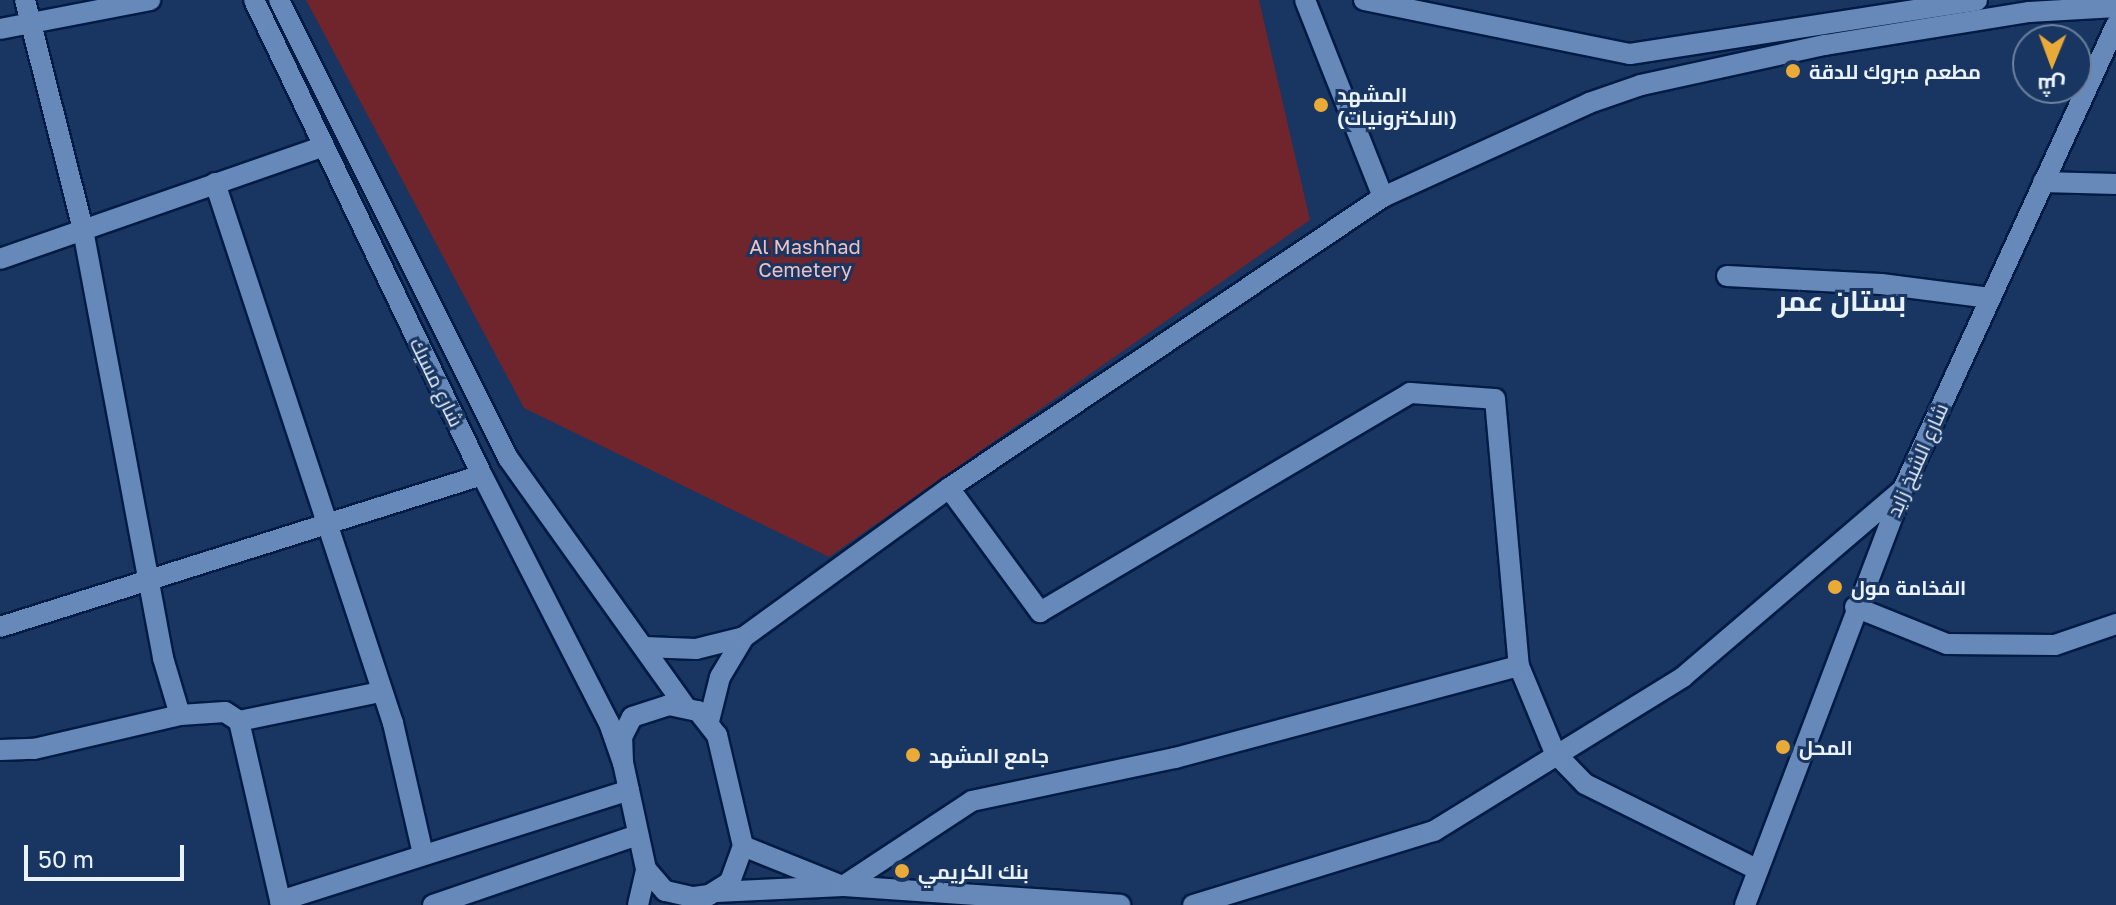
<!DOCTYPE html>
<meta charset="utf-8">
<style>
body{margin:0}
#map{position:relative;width:2116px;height:905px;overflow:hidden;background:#183661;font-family:"Golos Text",Cairo,sans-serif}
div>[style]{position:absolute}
.green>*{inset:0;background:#70242c}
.roads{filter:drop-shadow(2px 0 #001b44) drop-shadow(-2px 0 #001b44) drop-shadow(0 2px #001b44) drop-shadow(0 -2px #001b44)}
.street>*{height:20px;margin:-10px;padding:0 10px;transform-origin:10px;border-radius:10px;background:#6789ba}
.secondary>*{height:20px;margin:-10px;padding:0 10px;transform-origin:10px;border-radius:10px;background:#6789ba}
.dots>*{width:22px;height:22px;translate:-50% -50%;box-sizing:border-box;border:4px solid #183661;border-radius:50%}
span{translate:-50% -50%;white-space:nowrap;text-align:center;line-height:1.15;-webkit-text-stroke:6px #183661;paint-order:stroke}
.poi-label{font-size:20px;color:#eaf2fd;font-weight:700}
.left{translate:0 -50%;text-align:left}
.park-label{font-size:20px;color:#f2bfc0}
.street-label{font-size:20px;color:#eaf2fd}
.district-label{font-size:28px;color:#eaf2fd;font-weight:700}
.north{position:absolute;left:2012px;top:24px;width:80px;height:80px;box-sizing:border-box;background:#183661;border:2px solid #6c819f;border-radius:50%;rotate:181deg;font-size:22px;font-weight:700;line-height:32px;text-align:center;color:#eaf2fd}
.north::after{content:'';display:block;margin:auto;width:28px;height:36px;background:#eaaa38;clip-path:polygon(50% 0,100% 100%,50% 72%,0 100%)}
.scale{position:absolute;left:24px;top:845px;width:160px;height:36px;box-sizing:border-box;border:4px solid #eaf2fd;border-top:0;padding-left:10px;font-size:24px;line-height:28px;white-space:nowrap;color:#eaf2fd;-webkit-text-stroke:6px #183661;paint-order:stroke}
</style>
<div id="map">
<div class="green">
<i style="clip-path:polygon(306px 0,1259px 0,1310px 220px,829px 557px,524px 408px)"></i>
</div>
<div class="roads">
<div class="street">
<i style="left:25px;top:0;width:237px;rotate:75.8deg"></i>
<i style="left:83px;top:230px;width:435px;rotate:79.4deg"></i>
<i style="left:163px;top:658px;width:59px;rotate:73.4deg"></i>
<i style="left:180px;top:715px;width:45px;rotate:-3.8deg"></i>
<i style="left:225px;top:712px;width:17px;rotate:33deg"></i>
<i style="left:239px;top:721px;width:144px;rotate:-11.6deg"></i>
<i style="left:0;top:29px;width:153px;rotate:-10.9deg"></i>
<i style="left:215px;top:183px;width:569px;rotate:71.76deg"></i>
<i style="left:393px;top:723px;width:134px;rotate:77.1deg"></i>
<i style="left:0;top:259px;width:343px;rotate:-19.2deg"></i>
<i style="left:1727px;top:276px;width:154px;rotate:3deg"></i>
<i style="left:1881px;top:284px;width:110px;rotate:7.3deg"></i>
<i style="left:949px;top:488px;width:154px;rotate:53.7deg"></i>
<i style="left:1040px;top:612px;width:430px;rotate:-30.6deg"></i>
<i style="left:1410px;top:393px;width:85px;rotate:4deg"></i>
<i style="left:1495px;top:399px;width:268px;rotate:84.9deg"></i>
<i style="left:1519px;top:666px;width:94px;rotate:67.5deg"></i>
<i style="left:1555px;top:753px;width:43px;rotate:45.9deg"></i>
<i style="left:1585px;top:784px;width:193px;rotate:26.4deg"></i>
<i style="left:1855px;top:607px;width:99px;rotate:21.9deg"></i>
<i style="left:1947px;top:644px;width:108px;rotate:0.5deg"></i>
<i style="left:2055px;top:645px;width:65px;rotate:-19deg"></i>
<i style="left:0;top:627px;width:505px;rotate:-17.5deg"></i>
<i style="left:239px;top:721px;width:189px;rotate:77.1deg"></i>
<i style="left:0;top:750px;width:34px;rotate:-2deg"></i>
<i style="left:34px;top:749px;width:150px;rotate:-13.1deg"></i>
<i style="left:743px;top:846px;width:105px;rotate:21.9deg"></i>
<i style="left:843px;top:886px;width:154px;rotate:-33.4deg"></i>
<i style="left:972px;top:801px;width:208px;rotate:-12deg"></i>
<i style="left:1175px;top:758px;width:356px;rotate:-15deg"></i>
<i style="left:716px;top:892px;width:127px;rotate:-2.7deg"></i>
<i style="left:843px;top:886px;width:278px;rotate:3.9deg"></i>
<i style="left:280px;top:901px;width:366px;rotate:-17.6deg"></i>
<i style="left:433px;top:905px;width:217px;rotate:-18.9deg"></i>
<i style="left:1193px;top:905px;width:252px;rotate:-17.1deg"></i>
<i style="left:1434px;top:831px;width:293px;rotate:-31.7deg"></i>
<i style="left:1683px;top:677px;width:289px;rotate:-40.5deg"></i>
</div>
<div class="secondary">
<i style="left:254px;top:0;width:527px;rotate:64.36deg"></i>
<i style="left:482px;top:475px;width:279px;rotate:62.9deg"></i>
<i style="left:609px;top:723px;width:42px;rotate:70.7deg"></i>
<i style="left:279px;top:0;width:512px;rotate:63.43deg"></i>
<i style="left:508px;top:458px;width:305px;rotate:54.5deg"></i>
<i style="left:1305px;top:0;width:212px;rotate:68.4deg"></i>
<i style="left:1364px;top:0;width:271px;rotate:11.5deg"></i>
<i style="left:1630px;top:54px;width:351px;rotate:-8.8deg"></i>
<i style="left:2043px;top:182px;width:73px;rotate:1.6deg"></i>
<i style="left:644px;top:647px;width:52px;rotate:2.2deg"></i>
<i style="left:696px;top:649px;width:49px;rotate:-14deg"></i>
<i style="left:669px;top:705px;width:30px;rotate:12deg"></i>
<i style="left:698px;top:711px;width:31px;rotate:52deg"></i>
<i style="left:717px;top:735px;width:114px;rotate:76.8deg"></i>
<i style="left:743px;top:846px;width:38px;rotate:110deg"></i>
<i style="left:730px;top:882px;width:25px;rotate:148deg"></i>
<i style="left:709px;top:895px;width:17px;rotate:173deg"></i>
<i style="left:692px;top:897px;width:28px;rotate:-167deg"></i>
<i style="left:665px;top:891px;width:29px;rotate:-131deg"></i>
<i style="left:646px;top:869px;width:108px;rotate:-102.2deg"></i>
<i style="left:623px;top:763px;width:26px;rotate:-92deg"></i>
<i style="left:622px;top:737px;width:22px;rotate:-63deg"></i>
<i style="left:632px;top:717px;width:39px;rotate:-18deg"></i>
<i style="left:709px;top:721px;width:45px;rotate:-76deg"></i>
<i style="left:720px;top:677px;width:47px;rotate:-59deg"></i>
<i style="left:744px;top:637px;width:253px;rotate:-36deg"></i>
<i style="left:949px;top:488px;width:523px;rotate:-33.84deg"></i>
<i style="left:1383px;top:197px;width:226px;rotate:-24.5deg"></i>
<i style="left:1589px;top:103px;width:55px;rotate:-19.1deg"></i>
<i style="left:1641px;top:85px;width:188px;rotate:-12.3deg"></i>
<i style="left:1825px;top:45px;width:207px;rotate:-9.2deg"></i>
<i style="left:2029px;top:12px;width:87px;rotate:-3.3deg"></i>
<i style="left:638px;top:905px;width:37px;rotate:-77deg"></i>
<i style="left:1745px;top:905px;width:445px;rotate:-69.2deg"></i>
<i style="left:1903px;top:489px;width:511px;rotate:-65.34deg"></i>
</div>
</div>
<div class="dots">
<i style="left:1793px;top:71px;background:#eaaa38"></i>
<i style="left:1321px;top:105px;background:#eaaa38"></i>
<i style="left:1835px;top:587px;background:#eaaa38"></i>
<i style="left:1783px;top:747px;background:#eaaa38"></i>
<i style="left:913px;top:755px;background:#eaaa38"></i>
<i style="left:902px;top:871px;background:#eaaa38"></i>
</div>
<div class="poi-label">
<span class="left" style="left:1809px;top:71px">مطعم مبروك للدقة</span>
<span class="left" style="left:1337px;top:106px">المشهد<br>(الالكترونيات)</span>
<span class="left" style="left:1851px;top:587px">الفخامة مول</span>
<span class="left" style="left:1799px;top:747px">المحل</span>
<span class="left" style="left:929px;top:755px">جامع المشهد</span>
<span class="left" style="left:918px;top:871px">بنك الكريمي</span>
</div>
<div class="park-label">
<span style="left:805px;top:258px">Al Mashhad<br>Cemetery</span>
</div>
<div class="street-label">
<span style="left:437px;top:382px;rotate:64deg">شارع مسيك</span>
<span style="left:1917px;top:460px;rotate:-66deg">شارع الشيخ زايد</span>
</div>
<div class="district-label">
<span style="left:1842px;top:301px">بستان عمر</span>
</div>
<div class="north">ش</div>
<div class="scale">50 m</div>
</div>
